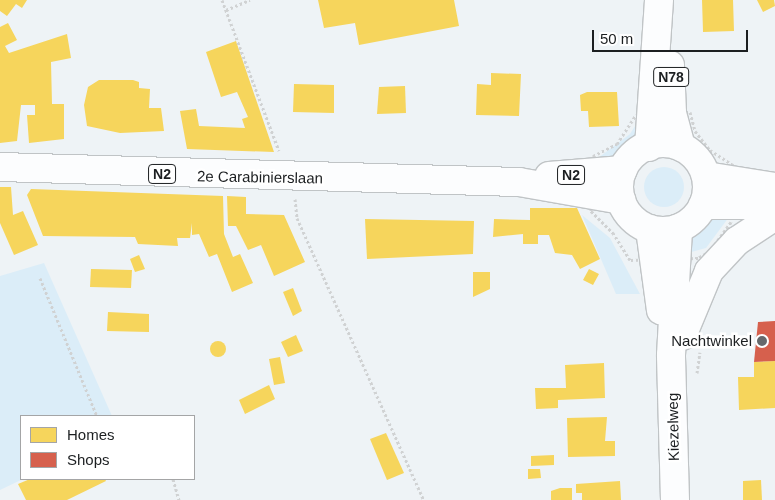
<!DOCTYPE html>
<style>
body{margin:0}
#map{position:relative;width:775px;height:500px;overflow:hidden;background:#eef3f6;font-family:Helvetica,sans-serif}
div>[style]{position:absolute}
.green>*{inset:0;background:#dbedf8}
.round{border-radius:50%}
.homes>*{inset:0;background:#f6d55c}
.shops>*{inset:0;background:#d6604d}
.path>*{height:3px;margin-top:-1.5px;transform-origin:0;background:repeating-linear-gradient(90deg,#d0d2d3 0 2.5px,transparent 0 5px)}
.roads{filter:drop-shadow(1px 0 #c0c4c6) drop-shadow(-1px 0 #c0c4c6) drop-shadow(0 1px #c0c4c6) drop-shadow(0 -1px #c0c4c6)}
.primary>*{height:28px;margin:-14px;padding:0 14px;transform-origin:14px;border-radius:14px;background:#fcfdfe}
.primary>.ring{margin:-14px;padding:0;box-sizing:content-box;background:none;border:28px solid #fcfdfe;border-radius:50%}
.dots>*{width:14px;height:14px;translate:-50% -50%;box-sizing:border-box;border:2px solid #fff;border-radius:50%}
span{translate:-50% -50%;white-space:nowrap;text-align:center;line-height:1.15;-webkit-text-stroke:5px #fff;paint-order:stroke}
.shield-label span{padding:1px 4px;background:#fff;border:1px solid;border-radius:4px;-webkit-text-stroke-width:0}
.shield-label{font-size:14px;color:#1c1f21;font-weight:700}
.street-label{font-size:15px;color:#1c1f21}
.poi-label{font-size:15px;color:#1c1f21}
.right{translate:-100% -50%;text-align:right}
.legend{position:absolute;left:20px;top:415px;width:175px;height:65px;box-sizing:border-box;background:#fff;border:1px solid #a4a5a6;margin:0;padding:6px 9px;list-style:none;font-size:15px;color:#1c1f21}
.legend li{display:flex;align-items:center;gap:10px;height:25px}
.legend b{width:25px;border:1px solid #a4a5a6}
.scale{position:absolute;left:592px;top:30px;width:156px;height:22px;box-sizing:border-box;border:2px solid #1c1f21;border-top:0;padding-left:6px;font-size:15px;line-height:18px;white-space:nowrap;color:#1c1f21;-webkit-text-stroke:4px #fff;paint-order:stroke}
</style>
<div id="map">
<div class="green">
<i style="clip-path:polygon(640px 118px,644px 129px,635px 143px,611px 162px,595px 166px,598px 158px,630px 134px)"></i>
<i class="round" style="left:644px;top:167px;width:40px;height:40px"></i>
<i style="clip-path:polygon(719px 213px,729px 217px,706px 248px,684px 254px,693px 231px)"></i>
<i style="clip-path:polygon(582px 215px,610px 238px,640px 294px,616px 294px)"></i>
<i style="clip-path:polygon(44px 263px,112px 416px,21px 416px,23px 479px,0 490px,0 276px)"></i>
</div>
<div class="homes">
<i style="clip-path:polygon(0 0,27px 0,22px 8px,16px 4px,7px 16px,0 11px)"></i>
<i style="clip-path:polygon(318px 0,454px 0,459px 26px,359px 45px,355px 23px,324px 28px)"></i>
<i style="clip-path:polygon(702px 0,733px 0,734px 31px,703px 32px)"></i>
<i style="clip-path:polygon(757px 0,774px 0,775px 6px,763px 12px)"></i>
<i style="clip-path:polygon(8px 23px,17px 40px,5px 46px,9px 53px,67px 34px,71px 58px,51px 62px,52px 104px,64px 104px,64px 139px,29px 143px,27px 115px,35px 115px,35px 105px,21px 105px,17px 141px,0 143px,0 27px)"></i>
<i style="clip-path:polygon(236px 41px,274px 152px,187px 149px,180px 111px,196px 109px,199px 126px,245px 128px,242px 119px,248px 117px,237px 92px,221px 97px,206px 52px)"></i>
<i style="clip-path:polygon(491px 73px,521px 74px,519px 116px,476px 115px,477px 84px,491px 85px)"></i>
<i style="clip-path:polygon(99px 80px,133px 80px,139px 82px,139px 88px,150px 89px,149px 108px,161px 108px,164px 131px,120px 133px,87px 126px,84px 105px,88px 87px)"></i>
<i style="clip-path:polygon(294px 84px,334px 85px,334px 113px,293px 112px)"></i>
<i style="clip-path:polygon(405px 86px,406px 113px,377px 114px,379px 87px)"></i>
<i style="clip-path:polygon(587px 92px,617px 92px,619px 126px,589px 127px,588px 111px,581px 111px,580px 95px)"></i>
<i style="clip-path:polygon(0 187px,11px 187px,13px 215px,23px 211px,38px 245px,14px 255px,0 223px)"></i>
<i style="clip-path:polygon(31px 189px,223px 196px,224px 234px,233px 257px,240px 254px,253px 283px,232px 292px,217px 254px,209px 257px,199px 234px,192px 235px,192px 223px,190px 238px,177px 238px,178px 246px,138px 244px,135px 237px,43px 236px,27px 195px)"></i>
<i style="clip-path:polygon(227px 196px,246px 197px,246px 214px,284px 215px,305px 262px,274px 276px,261px 245px,248px 250px,236px 226px,228px 226px)"></i>
<i style="clip-path:polygon(530px 208px,577px 208px,600px 259px,580px 269px,572px 255px,555px 253px,549px 235px,538px 235px,538px 244px,523px 244px,523px 234px,493px 237px,494px 219px,530px 220px)"></i>
<i style="clip-path:polygon(365px 219px,474px 221px,473px 254px,367px 259px)"></i>
<i style="clip-path:polygon(139px 255px,145px 269px,135px 272px,130px 259px)"></i>
<i style="clip-path:polygon(91px 269px,132px 270px,131px 288px,90px 287px)"></i>
<i style="clip-path:polygon(589px 269px,599px 274px,593px 285px,583px 280px)"></i>
<i style="clip-path:polygon(473px 272px,490px 272px,490px 289px,473px 297px)"></i>
<i style="clip-path:polygon(293px 288px,302px 311px,293px 316px,283px 292px)"></i>
<i style="clip-path:polygon(108px 312px,149px 314px,149px 332px,107px 331px)"></i>
<i style="clip-path:polygon(296px 335px,303px 351px,288px 357px,281px 342px)"></i>
<i class="round" style="left:210px;top:341px;width:16px;height:16px"></i>
<i style="clip-path:polygon(280px 357px,285px 383px,274px 385px,269px 359px)"></i>
<i style="clip-path:polygon(775px 361px,775px 408px,739px 410px,738px 377px,754px 377px,754px 362px)"></i>
<i style="clip-path:polygon(604px 363px,605px 398px,558px 400px,558px 408px,536px 409px,535px 388px,566px 388px,565px 365px)"></i>
<i style="clip-path:polygon(269px 385px,275px 399px,245px 414px,239px 400px)"></i>
<i style="clip-path:polygon(607px 417px,605px 441px,615px 441px,615px 456px,568px 457px,567px 418px)"></i>
<i style="clip-path:polygon(386px 433px,404px 473px,387px 480px,370px 439px)"></i>
<i style="clip-path:polygon(554px 455px,554px 465px,531px 466px,531px 456px)"></i>
<i style="clip-path:polygon(528px 469px,540px 469px,541px 478px,528px 479px)"></i>
<i style="clip-path:polygon(30px 479px,105px 479px,106px 481px,67px 500px,26px 500px,18px 484px)"></i>
<i style="clip-path:polygon(761px 480px,762px 500px,743px 500px,743px 481px)"></i>
<i style="clip-path:polygon(620px 481px,621px 500px,582px 500px,582px 493px,576px 493px,576px 484px)"></i>
<i style="clip-path:polygon(560px 488px,572px 488px,572px 500px,551px 500px,551px 491px)"></i>
</div>
<div class="shops">
<i style="clip-path:polygon(775px 321px,775px 361px,754px 362px,758px 322px)"></i>
</div>
<div class="path">
<i style="left:222px;top:0;width:161px;rotate:69.3deg"></i>
<i style="left:226px;top:10px;width:26px;rotate:-23deg"></i>
<i style="left:690px;top:112px;width:20px;rotate:75deg"></i>
<i style="left:695px;top:131px;width:24px;rotate:52deg"></i>
<i style="left:710px;top:150px;width:31px;rotate:33deg"></i>
<i style="left:736px;top:167px;width:55px;rotate:95.2deg"></i>
<i style="left:731px;top:222px;width:36px;rotate:126deg"></i>
<i style="left:710px;top:251px;width:14px;rotate:150deg"></i>
<i style="left:698px;top:258px;width:68px;rotate:178.3deg"></i>
<i style="left:630px;top:260px;width:31px;rotate:-122deg"></i>
<i style="left:614px;top:234px;width:33px;rotate:-135deg"></i>
<i style="left:591px;top:211px;width:55px;rotate:-87.9deg"></i>
<i style="left:593px;top:156px;width:27px;rotate:-27deg"></i>
<i style="left:617px;top:144px;width:35px;rotate:-57deg"></i>
<i style="left:636px;top:115px;width:54px;rotate:-3.2deg"></i>
<i style="left:295px;top:199px;width:19px;rotate:84deg"></i>
<i style="left:297px;top:218px;width:309px;rotate:65.8deg"></i>
<i style="left:40px;top:278px;width:149px;rotate:67.6deg"></i>
<i style="left:697px;top:373px;width:21px;rotate:-82deg"></i>
<i style="left:173px;top:479px;width:22px;rotate:74deg"></i>
</div>
<div class="roads">
<div class="primary">
<i style="left:670px;top:65px;width:48px;rotate:87.6deg"></i>
<i style="left:672px;top:113px;width:35px;rotate:75deg"></i>
<i class="ring" style="left:619px;top:143px;width:60px;height:60px"></i>
<i style="left:649px;top:147px;width:147px;rotate:-86.1deg"></i>
<i style="left:0;top:167px;width:519px;rotate:1.66deg"></i>
<i style="left:519px;top:182px;width:104px;rotate:10deg"></i>
<i style="left:549px;top:176px;width:74px;rotate:-4.6deg"></i>
<i style="left:706px;top:176px;width:70px;rotate:9.1deg"></i>
<i style="left:703px;top:205px;width:72px"></i>
<i style="left:650px;top:229px;width:82px;rotate:82.3deg"></i>
<i style="left:682px;top:336px;width:70px;rotate:-67.4deg"></i>
<i style="left:709px;top:271px;width:41px;rotate:-47deg"></i>
<i style="left:737px;top:241px;width:45px;rotate:-33.3deg"></i>
<i style="left:675px;top:500px;width:145px;rotate:-91.6deg"></i>
<i style="left:671px;top:355px;width:127px;rotate:-86.8deg"></i>
</div>
</div>
<div class="dots">
<i style="left:762px;top:341px;background:#66696c"></i>
</div>
<div class="shield-label">
<span style="left:671px;top:77px">N78</span>
<span style="left:162px;top:174px">N2</span>
<span style="left:571px;top:175px">N2</span>
</div>
<div class="street-label">
<span style="left:260px;top:177px;rotate:1deg">2e Carabinierslaan</span>
<span style="left:673px;top:427px;rotate:-91deg">Kiezelweg</span>
</div>
<div class="poi-label">
<span class="right" style="left:752px;top:341px">Nachtwinkel</span>
</div>
<ul class="legend">
<li><b style="height:14px;background:#f6d55c"></b>Homes</li>
<li><b style="height:14px;background:#d6604d"></b>Shops</li>
</ul>
<div class="scale">50 m</div>
</div>
